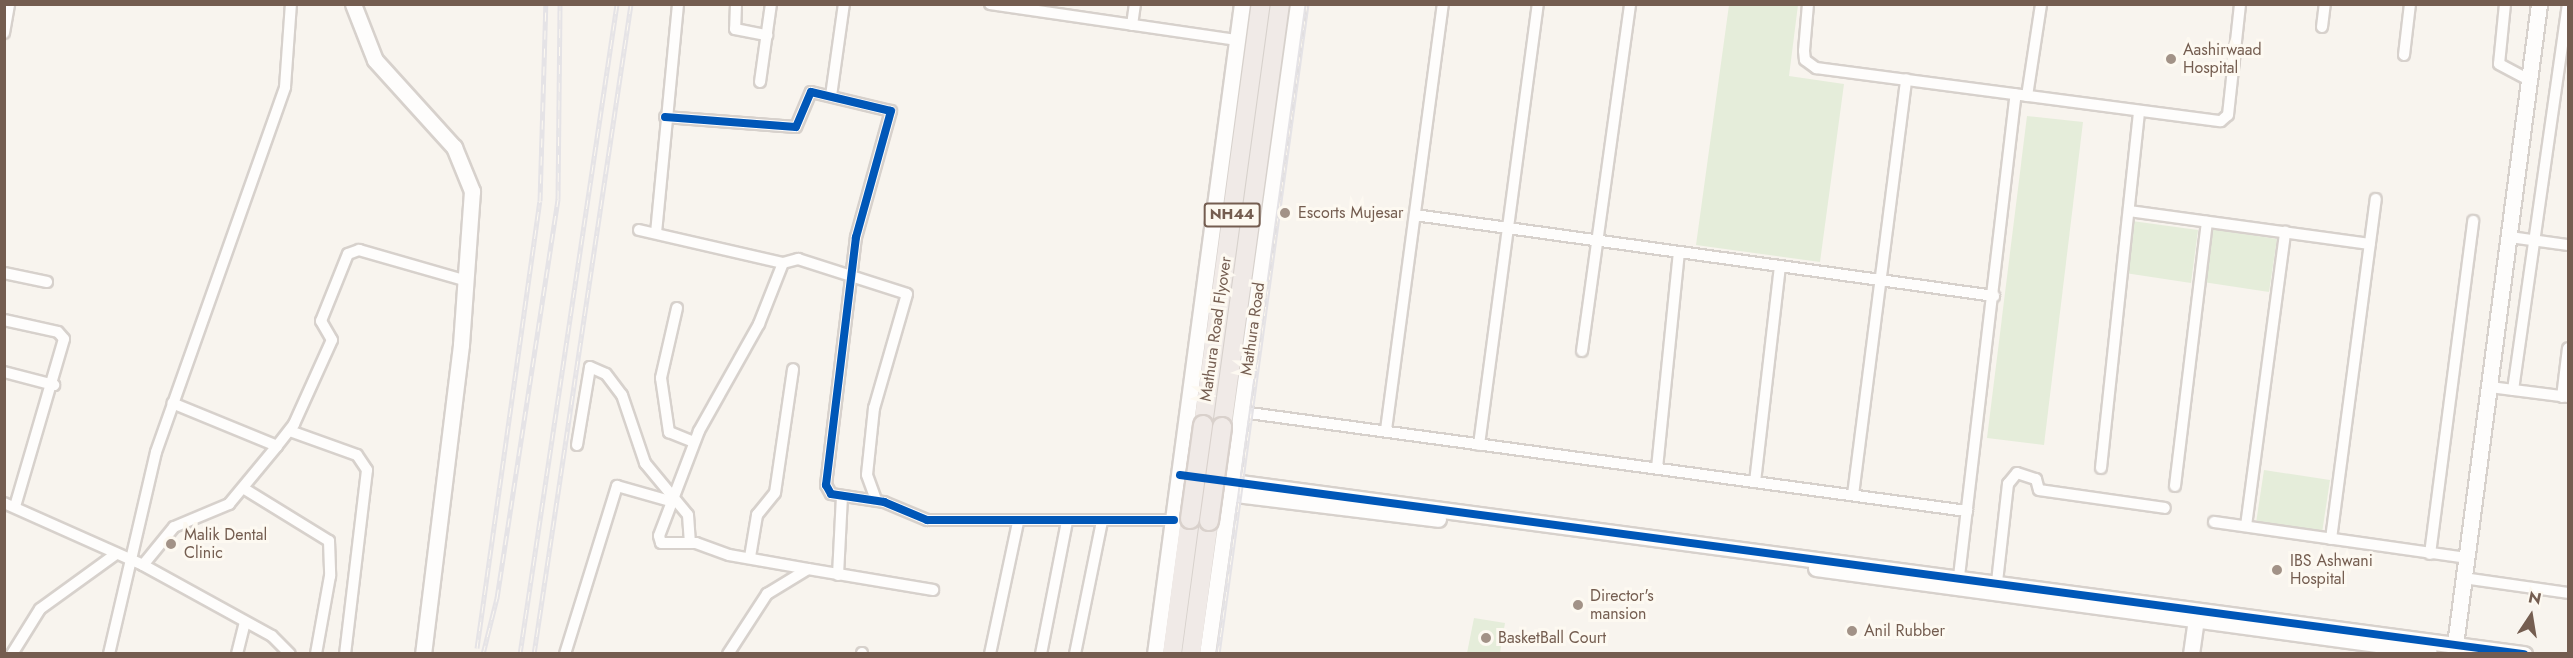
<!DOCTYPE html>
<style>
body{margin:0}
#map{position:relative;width:2573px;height:658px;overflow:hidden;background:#f8f4ee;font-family:Jost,sans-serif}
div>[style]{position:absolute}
.green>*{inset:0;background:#e5edda}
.roads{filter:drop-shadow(2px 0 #d7d1cc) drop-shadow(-2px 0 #d7d1cc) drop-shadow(0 2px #d7d1cc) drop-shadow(0 -2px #d7d1cc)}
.street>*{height:10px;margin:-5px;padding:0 5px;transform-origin:5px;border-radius:5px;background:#fefdfc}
.secondary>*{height:15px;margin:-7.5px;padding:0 7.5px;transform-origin:7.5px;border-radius:7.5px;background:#fefdfc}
.highway>*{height:18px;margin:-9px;padding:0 9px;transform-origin:9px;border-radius:9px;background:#f0eae7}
.rail>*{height:5px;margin-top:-2.5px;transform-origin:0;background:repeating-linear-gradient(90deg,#fdf9f1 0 9px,#e5e3e6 0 18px);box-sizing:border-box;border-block:2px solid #e5e3e6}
.bridges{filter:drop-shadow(2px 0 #d9d1cc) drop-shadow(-2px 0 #d9d1cc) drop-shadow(0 2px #d9d1cc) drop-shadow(0 -2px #d9d1cc)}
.highway-bridge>*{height:18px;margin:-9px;padding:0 9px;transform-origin:9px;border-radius:9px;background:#f0eae7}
.cycleway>*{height:8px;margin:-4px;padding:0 4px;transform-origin:4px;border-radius:4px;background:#0057b8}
.dots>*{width:16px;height:16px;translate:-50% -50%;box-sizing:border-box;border:3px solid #fdf9f1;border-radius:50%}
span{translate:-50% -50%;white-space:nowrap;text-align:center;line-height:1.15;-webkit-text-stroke:6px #fdf9f1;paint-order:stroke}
.shield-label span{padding:2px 4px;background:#fdf9f1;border:2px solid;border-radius:4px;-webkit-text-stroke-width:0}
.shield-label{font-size:15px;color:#745d50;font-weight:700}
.poi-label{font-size:16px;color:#745d50}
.left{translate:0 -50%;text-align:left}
.street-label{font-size:16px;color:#745d50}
.frame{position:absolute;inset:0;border:6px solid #745d50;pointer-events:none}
.north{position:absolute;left:2501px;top:586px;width:60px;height:60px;-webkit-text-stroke:4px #fdf9f1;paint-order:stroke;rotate:12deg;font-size:16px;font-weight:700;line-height:24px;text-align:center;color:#745d50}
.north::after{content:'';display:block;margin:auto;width:21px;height:27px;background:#745d50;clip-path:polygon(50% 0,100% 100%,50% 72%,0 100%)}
</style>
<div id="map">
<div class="green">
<i style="clip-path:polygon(1729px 5px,1798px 5px,1789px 76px,1844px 84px,1820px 262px,1696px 245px)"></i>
<i style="clip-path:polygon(2027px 116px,2083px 122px,2044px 445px,1987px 438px)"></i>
<i style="clip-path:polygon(2132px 221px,2198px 230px,2191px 283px,2125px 273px)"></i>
<i style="clip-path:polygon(2211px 229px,2277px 239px,2269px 292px,2203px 282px)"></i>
<i style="clip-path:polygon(2264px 470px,2330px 480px,2322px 533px,2256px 523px)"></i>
<i style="clip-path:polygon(1474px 618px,1505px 623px,1500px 653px,1467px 653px)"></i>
</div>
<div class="roads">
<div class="street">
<i style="left:736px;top:4px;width:25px;rotate:92deg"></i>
<i style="left:735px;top:29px;width:33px;rotate:11deg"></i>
<i style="left:990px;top:4px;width:250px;rotate:8.3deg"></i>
<i style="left:1808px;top:4px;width:47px;rotate:94.9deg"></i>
<i style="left:1804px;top:51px;width:9px;rotate:84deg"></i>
<i style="left:1805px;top:60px;width:14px;rotate:36deg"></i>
<i style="left:1816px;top:68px;width:408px;rotate:7.5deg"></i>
<i style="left:2221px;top:121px;width:9px;rotate:-41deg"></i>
<i style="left:2228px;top:115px;width:112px;rotate:-83.8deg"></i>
<i style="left:2505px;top:4px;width:60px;rotate:95.7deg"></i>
<i style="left:2499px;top:64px;width:32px;rotate:28deg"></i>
<i style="left:1132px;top:25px;width:21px;rotate:-82deg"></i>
<i style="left:2322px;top:27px;width:23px;rotate:-83deg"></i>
<i style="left:4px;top:33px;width:29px;rotate:-80deg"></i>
<i style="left:2404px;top:55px;width:51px;rotate:-83.3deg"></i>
<i style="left:760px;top:82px;width:79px;rotate:-82deg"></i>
<i style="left:831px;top:96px;width:93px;rotate:-82deg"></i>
<i style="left:2027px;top:96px;width:93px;rotate:-81.3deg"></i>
<i style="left:665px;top:117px;width:131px;rotate:4.4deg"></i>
<i style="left:796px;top:127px;width:38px;rotate:-67deg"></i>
<i style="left:811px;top:92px;width:82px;rotate:13.4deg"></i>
<i style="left:891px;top:111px;width:131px;rotate:105.5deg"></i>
<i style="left:856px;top:237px;width:250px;rotate:96.9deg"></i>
<i style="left:826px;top:485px;width:10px;rotate:61deg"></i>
<i style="left:831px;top:494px;width:54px;rotate:8.6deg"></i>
<i style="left:884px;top:502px;width:47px;rotate:22.7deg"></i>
<i style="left:927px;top:520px;width:247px"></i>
<i style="left:2129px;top:211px;width:243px;rotate:7.8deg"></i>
<i style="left:1415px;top:215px;width:585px;rotate:7.96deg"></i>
<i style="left:639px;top:230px;width:148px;rotate:12.9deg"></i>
<i style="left:783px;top:263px;width:16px;rotate:-15deg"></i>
<i style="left:798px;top:259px;width:114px;rotate:17.8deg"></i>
<i style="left:907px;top:294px;width:119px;rotate:106.1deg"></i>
<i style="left:874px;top:408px;width:67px;rotate:96deg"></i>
<i style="left:867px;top:475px;width:27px;rotate:70deg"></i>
<i style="left:656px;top:233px;width:230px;rotate:-84.5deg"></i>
<i style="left:2510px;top:237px;width:59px;rotate:7.9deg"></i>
<i style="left:783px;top:263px;width:66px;rotate:111.5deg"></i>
<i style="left:759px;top:324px;width:123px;rotate:119.3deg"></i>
<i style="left:699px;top:431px;width:112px;rotate:110.9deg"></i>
<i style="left:659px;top:536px;width:7px;rotate:74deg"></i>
<i style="left:661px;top:543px;width:35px"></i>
<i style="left:696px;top:543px;width:35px;rotate:20deg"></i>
<i style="left:729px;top:555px;width:80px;rotate:10deg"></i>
<i style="left:4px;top:273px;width:44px;rotate:11.8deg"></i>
<i style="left:677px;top:308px;width:72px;rotate:102.9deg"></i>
<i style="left:661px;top:378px;width:55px;rotate:81.6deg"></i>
<i style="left:669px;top:432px;width:27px;rotate:22deg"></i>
<i style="left:4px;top:320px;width:55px;rotate:12.5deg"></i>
<i style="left:58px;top:332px;width:9px;rotate:49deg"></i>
<i style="left:64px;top:339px;width:175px;rotate:106.3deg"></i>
<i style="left:1582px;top:351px;width:350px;rotate:-82.1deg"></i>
<i style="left:4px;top:372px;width:52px;rotate:14.6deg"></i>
<i style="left:2490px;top:387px;width:79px;rotate:7.3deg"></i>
<i style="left:2513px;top:390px;width:390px;rotate:-81.9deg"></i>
<i style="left:2562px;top:397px;width:49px;rotate:-83deg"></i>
<i style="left:1242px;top:412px;width:732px;rotate:7.78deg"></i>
<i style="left:1386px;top:430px;width:430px;rotate:-82.4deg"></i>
<i style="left:290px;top:431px;width:71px;rotate:19.7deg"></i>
<i style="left:357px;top:455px;width:18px;rotate:56deg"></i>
<i style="left:367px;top:470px;width:185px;rotate:96.8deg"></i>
<i style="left:577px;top:445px;width:79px;rotate:-80.5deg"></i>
<i style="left:590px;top:367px;width:17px;rotate:24deg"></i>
<i style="left:606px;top:374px;width:26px;rotate:53deg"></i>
<i style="left:622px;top:395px;width:72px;rotate:71.3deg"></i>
<i style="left:645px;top:463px;width:67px;rotate:50.4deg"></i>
<i style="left:688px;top:515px;width:27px;rotate:86deg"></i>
<i style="left:1479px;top:445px;width:445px;rotate:-82.4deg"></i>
<i style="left:277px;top:446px;width:28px;rotate:-52deg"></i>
<i style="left:294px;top:424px;width:92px;rotate:-65.7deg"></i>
<i style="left:332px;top:340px;width:22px;rotate:-120deg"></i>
<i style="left:321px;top:321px;width:72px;rotate:-68.1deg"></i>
<i style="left:348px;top:254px;width:12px;rotate:-20deg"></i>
<i style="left:359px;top:250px;width:112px;rotate:16deg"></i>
<i style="left:1657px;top:468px;width:217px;rotate:-84.2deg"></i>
<i style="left:2101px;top:468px;width:359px;rotate:-83.9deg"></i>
<i style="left:1755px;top:482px;width:217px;rotate:-83.4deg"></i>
<i style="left:2175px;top:486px;width:266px;rotate:-83.1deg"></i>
<i style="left:243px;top:488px;width:101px;rotate:31.6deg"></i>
<i style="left:329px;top:541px;width:35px;rotate:88deg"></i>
<i style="left:330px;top:576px;width:79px;rotate:100.2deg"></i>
<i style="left:1853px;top:495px;width:419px;rotate:-82.7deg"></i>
<i style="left:4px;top:503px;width:152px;rotate:24deg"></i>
<i style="left:143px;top:565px;width:147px;rotate:28.8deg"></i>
<i style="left:272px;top:636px;width:25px;rotate:45deg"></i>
<i style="left:2214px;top:522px;width:255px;rotate:8.1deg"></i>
<i style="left:2246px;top:526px;width:297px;rotate:-82.4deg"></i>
<i style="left:2331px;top:539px;width:343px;rotate:-82.5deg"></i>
<i style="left:2430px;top:554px;width:336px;rotate:-82.6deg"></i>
<i style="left:750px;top:557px;width:43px;rotate:-80.5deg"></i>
<i style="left:757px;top:515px;width:28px;rotate:-51deg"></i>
<i style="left:775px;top:493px;width:125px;rotate:-81.7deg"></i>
<i style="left:143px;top:565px;width:49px;rotate:-50.8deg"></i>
<i style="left:174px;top:527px;width:60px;rotate:-22.7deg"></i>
<i style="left:229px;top:504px;width:75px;rotate:-50.4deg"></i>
<i style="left:277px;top:446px;width:113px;rotate:-157.7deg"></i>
<i style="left:838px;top:575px;width:78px;rotate:-87.1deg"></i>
<i style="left:2463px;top:578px;width:106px;rotate:8.1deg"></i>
<i style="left:1997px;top:582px;width:99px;rotate:-83.6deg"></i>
<i style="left:2008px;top:484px;width:14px;rotate:-51deg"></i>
<i style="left:2017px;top:473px;width:20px;rotate:18deg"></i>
<i style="left:2036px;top:479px;width:11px;rotate:75deg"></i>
<i style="left:2039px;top:490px;width:127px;rotate:8.1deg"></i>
<i style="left:1958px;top:585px;width:494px;rotate:-83.3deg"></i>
<i style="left:12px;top:654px;width:53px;rotate:-58.1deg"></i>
<i style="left:40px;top:609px;width:94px;rotate:-35.9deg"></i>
<i style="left:109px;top:654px;width:207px;rotate:-76.9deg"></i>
<i style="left:156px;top:452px;width:387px;rotate:-70.5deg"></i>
<i style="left:285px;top:87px;width:83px;rotate:-85.9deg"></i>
<i style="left:237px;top:654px;width:32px;rotate:-76deg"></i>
<i style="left:565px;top:654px;width:176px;rotate:-72.8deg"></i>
<i style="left:617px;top:486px;width:55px;rotate:15.8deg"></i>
<i style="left:728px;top:654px;width:72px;rotate:-57deg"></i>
<i style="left:767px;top:594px;width:48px;rotate:-31.4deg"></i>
<i style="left:808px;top:569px;width:127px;rotate:9.5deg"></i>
<i style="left:862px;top:654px;width:1px;rotate:-90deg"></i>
<i style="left:990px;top:654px;width:135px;rotate:-78deg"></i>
<i style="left:1041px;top:654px;width:136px;rotate:-78.9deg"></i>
<i style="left:1075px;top:654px;width:136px;rotate:-78.5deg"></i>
</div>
<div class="secondary">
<i style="left:353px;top:4px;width:60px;rotate:68.6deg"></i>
<i style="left:375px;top:60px;width:118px;rotate:47.8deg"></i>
<i style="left:454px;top:147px;width:48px;rotate:67.8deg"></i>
<i style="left:472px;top:191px;width:154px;rotate:94.1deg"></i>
<i style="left:461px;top:345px;width:311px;rotate:97deg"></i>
<i style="left:1180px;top:475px;width:1356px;rotate:7.59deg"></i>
<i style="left:1179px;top:487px;width:261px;rotate:7deg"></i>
<i style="left:1816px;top:568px;width:618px;rotate:7.72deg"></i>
<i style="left:2455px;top:645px;width:646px;rotate:-82.53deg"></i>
<i style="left:1155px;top:654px;width:656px;rotate:-82.38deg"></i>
<i style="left:1207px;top:654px;width:656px;rotate:-82.03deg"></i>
<i style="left:2191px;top:654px;width:42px;rotate:-81.9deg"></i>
</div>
<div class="highway">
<i style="left:1203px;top:425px;width:425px;rotate:-82.2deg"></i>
<i style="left:1222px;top:427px;width:427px;rotate:-82.2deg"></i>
<i style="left:1172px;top:654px;width:136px;rotate:-82.4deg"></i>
<i style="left:1191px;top:654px;width:134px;rotate:-82.3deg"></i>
</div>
</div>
<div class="rail">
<i style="left:477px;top:648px;width:451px;rotate:-82deg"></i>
<i style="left:540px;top:201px;width:197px;rotate:-88.3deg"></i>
<i style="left:483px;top:654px;width:58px;rotate:-76deg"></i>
<i style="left:497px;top:598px;width:404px;rotate:-81.3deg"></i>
<i style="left:558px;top:199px;width:195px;rotate:-89.4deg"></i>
<i style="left:520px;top:654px;width:657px;rotate:-81.51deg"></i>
<i style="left:534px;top:654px;width:657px;rotate:-81.51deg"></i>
<i style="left:1218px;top:654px;width:656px;rotate:-82.2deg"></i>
</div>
<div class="bridges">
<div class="highway-bridge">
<i style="left:1190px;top:519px;width:95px;rotate:-82.1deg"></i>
<i style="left:1209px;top:521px;width:95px;rotate:-82.1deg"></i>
</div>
</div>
<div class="cycleway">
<i style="left:665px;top:117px;width:131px;rotate:4.4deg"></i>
<i style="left:796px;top:127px;width:38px;rotate:-67deg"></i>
<i style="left:811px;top:92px;width:82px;rotate:13.4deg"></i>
<i style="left:891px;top:111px;width:131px;rotate:105.5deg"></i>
<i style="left:856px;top:237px;width:250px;rotate:96.9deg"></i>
<i style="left:826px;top:485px;width:10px;rotate:61deg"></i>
<i style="left:831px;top:494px;width:54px;rotate:8.6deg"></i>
<i style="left:884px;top:502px;width:47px;rotate:22.7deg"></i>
<i style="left:927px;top:520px;width:247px"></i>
<i style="left:1180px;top:475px;width:1356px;rotate:7.59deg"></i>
</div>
<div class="dots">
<i style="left:2171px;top:59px;background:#a29287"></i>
<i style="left:1285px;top:213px;background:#a29287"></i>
<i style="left:171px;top:544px;background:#a29287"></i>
<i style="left:2277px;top:570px;background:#a29287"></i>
<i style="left:1578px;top:605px;background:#a29287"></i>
<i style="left:1852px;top:631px;background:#a29287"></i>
<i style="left:1486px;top:638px;background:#a29287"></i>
</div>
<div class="shield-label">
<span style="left:1232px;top:215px">NH44</span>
</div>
<div class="poi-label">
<span class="left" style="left:2183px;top:59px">Aashirwaad<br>Hospital</span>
<span class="left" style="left:1298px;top:213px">Escorts Mujesar</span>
<span class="left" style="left:184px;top:544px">Malik Dental<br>Clinic</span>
<span class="left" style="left:2290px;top:570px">IBS Ashwani<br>Hospital</span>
<span class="left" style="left:1590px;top:605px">Director's<br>mansion</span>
<span class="left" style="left:1864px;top:631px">Anil Rubber</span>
<span class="left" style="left:1498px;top:638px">BasketBall Court</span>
</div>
<div class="street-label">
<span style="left:1216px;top:329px;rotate:-82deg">Mathura Road Flyover</span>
<span style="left:1253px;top:329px;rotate:-82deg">Mathura Road</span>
</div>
<div class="frame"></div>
<div class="north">N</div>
</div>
